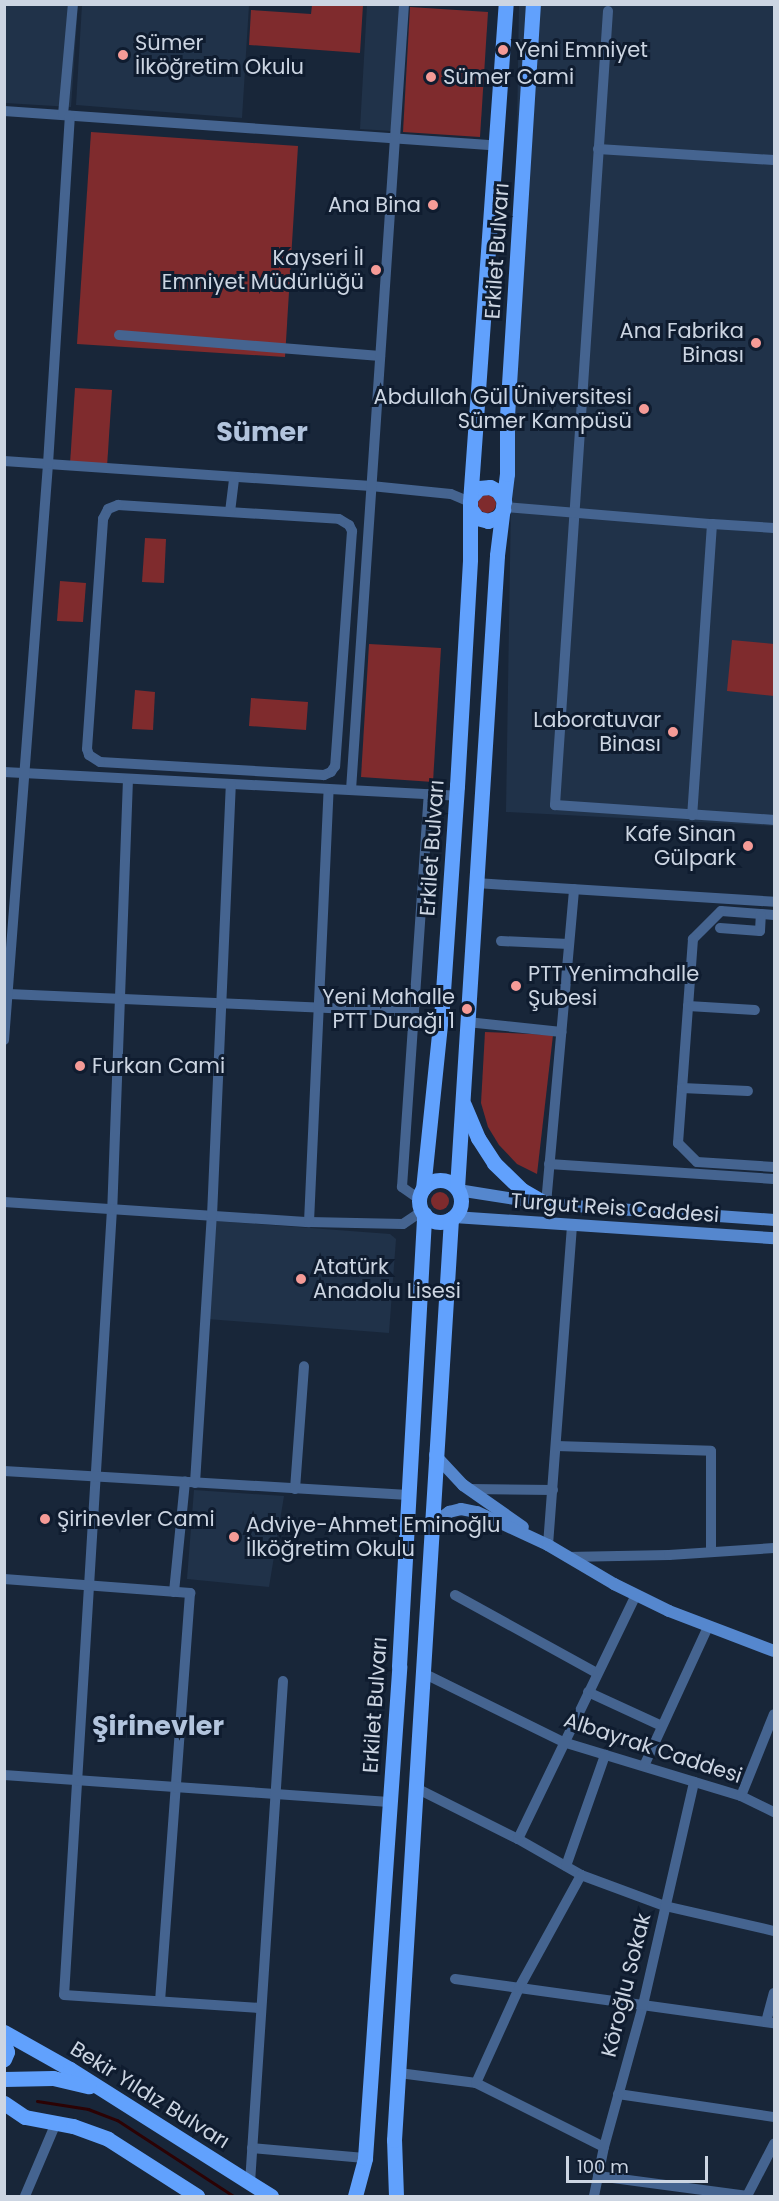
<!DOCTYPE html>
<meta charset="utf-8">
<style>
body{margin:0}
#map{position:relative;width:779px;height:2201px;overflow:hidden;background:#182639;font-family:Poppins,sans-serif}
div>[style]{position:absolute}
.built>*{inset:0;background:#203249}
.green>*{inset:0;background:#7f2b2d}
.round{border-radius:50%}
.stream>*{height:3px;margin:-1.5px;padding:0 1.5px;transform-origin:1.5px;border-radius:1.5px;background:#2b0204}
.street>*{height:10px;margin:-5px;padding:0 5px;transform-origin:5px;border-radius:5px;background:#456490}
.secondary>*{height:12px;margin:-6px;padding:0 6px;transform-origin:6px;border-radius:6px;background:#5587ce}
.primary>*{height:15px;margin:-7.5px;padding:0 7.5px;transform-origin:7.5px;border-radius:7.5px;background:#61a1fd}
.primary>.ring{margin:-7.5px;padding:0;box-sizing:content-box;background:none;border:15px solid #61a1fd;border-radius:50%}
.dots>*{width:16px;height:16px;translate:-50% -50%;box-sizing:border-box;border:3px solid #0f1c2f;border-radius:50%}
span{translate:-50% -50%;white-space:nowrap;text-align:center;line-height:1.15;-webkit-text-stroke:6px #0f1c2f;paint-order:stroke}
.poi-label{font-size:21px;color:#ccd5e2}
.left{translate:0 -50%;text-align:left}
.right{translate:-100% -50%;text-align:right}
.street-label{font-size:21px;color:#ccd5e2}
.district-label{font-size:27px;color:#b2c4dd;font-weight:700}
.frame{position:absolute;inset:0;border:6px solid #ccd5e2;pointer-events:none}
.scale{position:absolute;left:566px;top:2156px;width:142px;height:27px;box-sizing:border-box;border:3px solid #ccd5e2;border-top:0;padding-left:8px;font-size:18px;line-height:21px;white-space:nowrap;color:#ccd5e2;-webkit-text-stroke:4px #0f1c2f;paint-order:stroke}
</style>
<div id="map">
<div class="built">
<i style="clip-path:polygon(744px 4px,774px 6px,774px 826px,506px 812px,519px 5px)"></i>
<i style="clip-path:polygon(4px 5px,78px 5px,71px 107px,5px 103px)"></i>
<i style="clip-path:polygon(82px 5px,249px 5px,242px 118px,76px 105px)"></i>
<i style="clip-path:polygon(367px 5px,399px 5px,392px 131px,360px 129px)"></i>
<i style="clip-path:polygon(216px 1221px,390px 1234px,396px 1239px,389px 1333px,207px 1319px)"></i>
<i style="clip-path:polygon(194px 1490px,284px 1496px,269px 1587px,187px 1579px)"></i>
</div>
<div class="green">
<i style="clip-path:polygon(312px 5px,363px 5px,360px 53px,249px 45px,251px 10px,311px 14px)"></i>
<i style="clip-path:polygon(410px 7px,488px 12px,480px 137px,403px 132px)"></i>
<i style="clip-path:polygon(91px 132px,298px 146px,285px 357px,77px 344px)"></i>
<i style="clip-path:polygon(75px 388px,112px 390px,107px 467px,70px 464px)"></i>
<i class="round" style="left:478px;top:495px;width:18px;height:18px"></i>
<i style="clip-path:polygon(145px 538px,166px 539px,164px 583px,142px 582px)"></i>
<i style="clip-path:polygon(60px 581px,86px 583px,83px 622px,57px 621px)"></i>
<i style="clip-path:polygon(732px 640px,774px 644px,774px 696px,727px 691px)"></i>
<i style="clip-path:polygon(369px 644px,441px 648px,433px 782px,361px 777px)"></i>
<i style="clip-path:polygon(135px 690px,155px 692px,153px 730px,132px 729px)"></i>
<i style="clip-path:polygon(251px 698px,308px 702px,306px 730px,249px 726px)"></i>
<i style="clip-path:polygon(485px 1032px,553px 1035px,537px 1174px,517px 1164px,499px 1145px,488px 1127px,481px 1103px)"></i>
<i class="round" style="left:431px;top:1192px;width:18px;height:18px"></i>
</div>
<div class="stream">
<i style="left:37px;top:2101px;width:52px;rotate:8.9deg"></i>
<i style="left:88px;top:2109px;width:31px;rotate:21deg"></i>
<i style="left:117px;top:2120px;width:139px;rotate:33.2deg"></i>
</div>
<div class="street">
<i style="left:608px;top:11px;width:796px;rotate:93.82deg"></i>
<i style="left:555px;top:805px;width:220px;rotate:3.9deg"></i>
<i style="left:4px;top:111px;width:493px;rotate:4deg"></i>
<i style="left:63px;top:115px;width:111px;rotate:-84.9deg"></i>
<i style="left:598px;top:149px;width:176px;rotate:3.6deg"></i>
<i style="left:119px;top:335px;width:262px;rotate:4.6deg"></i>
<i style="left:4px;top:461px;width:368px;rotate:3.9deg"></i>
<i style="left:371px;top:486px;width:80px;rotate:5.7deg"></i>
<i style="left:451px;top:494px;width:21px;rotate:23deg"></i>
<i style="left:118px;top:505px;width:221px;rotate:3.6deg"></i>
<i style="left:339px;top:519px;width:12px;rotate:31deg"></i>
<i style="left:349px;top:525px;width:7px;rotate:63deg"></i>
<i style="left:352px;top:531px;width:236px;rotate:94.1deg"></i>
<i style="left:335px;top:766px;width:7px;rotate:124deg"></i>
<i style="left:331px;top:772px;width:8px;rotate:157deg"></i>
<i style="left:324px;top:775px;width:224px;rotate:-176.7deg"></i>
<i style="left:100px;top:762px;width:13px;rotate:-148deg"></i>
<i style="left:89px;top:755px;width:6px;rotate:-108deg"></i>
<i style="left:87px;top:749px;width:231px;rotate:-86deg"></i>
<i style="left:103px;top:519px;width:11px;rotate:-63deg"></i>
<i style="left:108px;top:509px;width:11px;rotate:-22deg"></i>
<i style="left:504px;top:507px;width:209px;rotate:4.7deg"></i>
<i style="left:712px;top:524px;width:292px;rotate:93.9deg"></i>
<i style="left:230px;top:512px;width:35px;rotate:-83deg"></i>
<i style="left:712px;top:524px;width:62px;rotate:3.7deg"></i>
<i style="left:4px;top:772px;width:454px;rotate:3deg"></i>
<i style="left:128px;top:779px;width:430px;rotate:92.1deg"></i>
<i style="left:112px;top:1209px;width:787px;rotate:93.49deg"></i>
<i style="left:64px;top:1995px;width:197px;rotate:3.8deg"></i>
<i style="left:351px;top:790px;width:788px;rotate:-86.14deg"></i>
<i style="left:476px;top:883px;width:299px;rotate:3.6deg"></i>
<i style="left:774px;top:915px;width:53px;rotate:-175.7deg"></i>
<i style="left:721px;top:911px;width:40px;rotate:135deg"></i>
<i style="left:693px;top:939px;width:205px;rotate:94.2deg"></i>
<i style="left:678px;top:1143px;width:27px;rotate:45deg"></i>
<i style="left:697px;top:1162px;width:77px;rotate:3.7deg"></i>
<i style="left:720px;top:928px;width:40px;rotate:4.3deg"></i>
<i style="left:760px;top:931px;width:17px;rotate:-87deg"></i>
<i style="left:501px;top:941px;width:68px;rotate:2.5deg"></i>
<i style="left:8px;top:994px;width:406px;rotate:2.5deg"></i>
<i style="left:688px;top:1006px;width:67px;rotate:3.4deg"></i>
<i style="left:467px;top:1022px;width:95px;rotate:6.1deg"></i>
<i style="left:4px;top:1040px;width:578px;rotate:-85.63deg"></i>
<i style="left:48px;top:464px;width:349px;rotate:-86.4deg"></i>
<i style="left:682px;top:1088px;width:66px;rotate:2.6deg"></i>
<i style="left:549px;top:1164px;width:225px;rotate:3.8deg"></i>
<i style="left:419px;top:1199px;width:21px;rotate:-145deg"></i>
<i style="left:402px;top:1187px;width:394px;rotate:-86.1deg"></i>
<i style="left:4px;top:1202px;width:306px;rotate:3.8deg"></i>
<i style="left:309px;top:1222px;width:94px;rotate:1.2deg"></i>
<i style="left:403px;top:1224px;width:23px;rotate:-34deg"></i>
<i style="left:546px;top:1204px;width:316px;rotate:-84.9deg"></i>
<i style="left:309px;top:1222px;width:433px;rotate:-87.4deg"></i>
<i style="left:556px;top:1446px;width:155px;rotate:1.8deg"></i>
<i style="left:711px;top:1451px;width:101px;rotate:90deg"></i>
<i style="left:4px;top:1471px;width:405px;rotate:3.4deg"></i>
<i style="left:195px;top:1483px;width:268px;rotate:-86.4deg"></i>
<i style="left:212px;top:1216px;width:432px;rotate:-87.5deg"></i>
<i style="left:295px;top:1489px;width:123px;rotate:-85.8deg"></i>
<i style="left:469px;top:1489px;width:84px;rotate:0.7deg"></i>
<i style="left:548px;top:1545px;width:321px;rotate:-85.7deg"></i>
<i style="left:567px;top:1557px;width:102px;rotate:-1.1deg"></i>
<i style="left:669px;top:1555px;width:105px;rotate:-3.8deg"></i>
<i style="left:4px;top:1579px;width:187px;rotate:4.3deg"></i>
<i style="left:190px;top:1593px;width:409px;rotate:94.2deg"></i>
<i style="left:174px;top:1592px;width:111px;rotate:-84.3deg"></i>
<i style="left:455px;top:1595px;width:162px;rotate:28.8deg"></i>
<i style="left:423px;top:1673px;width:156px;rotate:26.2deg"></i>
<i style="left:563px;top:1742px;width:186px;rotate:16.9deg"></i>
<i style="left:741px;top:1796px;width:37px;rotate:26deg"></i>
<i style="left:588px;top:1692px;width:81px;rotate:24.7deg"></i>
<i style="left:644px;top:1766px;width:153px;rotate:-65.3deg"></i>
<i style="left:4px;top:1775px;width:386px;rotate:4deg"></i>
<i style="left:416px;top:1788px;width:114px;rotate:26.6deg"></i>
<i style="left:518px;top:1839px;width:73px;rotate:29.7deg"></i>
<i style="left:581px;top:1875px;width:90px;rotate:20.3deg"></i>
<i style="left:665px;top:1906px;width:112px;rotate:12.9deg"></i>
<i style="left:741px;top:1796px;width:88px;rotate:-68.1deg"></i>
<i style="left:518px;top:1839px;width:271px;rotate:-64.2deg"></i>
<i style="left:566px;top:1866px;width:118px;rotate:-70.6deg"></i>
<i style="left:455px;top:1979px;width:322px;rotate:7.9deg"></i>
<i style="left:766px;top:2022px;width:30px;rotate:-75deg"></i>
<i style="left:399px;top:2073px;width:78px;rotate:7.4deg"></i>
<i style="left:476px;top:2083px;width:143px;rotate:26.6deg"></i>
<i style="left:476px;top:2083px;width:104px;rotate:-65.6deg"></i>
<i style="left:519px;top:1988px;width:129px;rotate:-61.2deg"></i>
<i style="left:618px;top:2094px;width:158px;rotate:8.4deg"></i>
<i style="left:252px;top:2148px;width:113px;rotate:5.1deg"></i>
<i style="left:598px;top:2176px;width:151px;rotate:7.6deg"></i>
<i style="left:250px;top:2183px;width:503px;rotate:-86.24deg"></i>
<i style="left:25px;top:2196px;width:79px;rotate:-67deg"></i>
<i style="left:594px;top:2196px;width:50px;rotate:-78.5deg"></i>
<i style="left:604px;top:2147px;width:147px;rotate:-74.6deg"></i>
<i style="left:643px;top:2005px;width:229px;rotate:-77.1deg"></i>
<i style="left:747px;top:2196px;width:59px;rotate:-62.6deg"></i>
</div>
<div class="secondary">
<i style="left:458px;top:1190px;width:89px;rotate:9deg"></i>
<i style="left:546px;top:1204px;width:229px;rotate:4deg"></i>
<i style="left:454px;top:1217px;width:321px;rotate:3.8deg"></i>
<i style="left:435px;top:1455px;width:41px;rotate:47deg"></i>
<i style="left:463px;top:1485px;width:73px;rotate:35deg"></i>
<i style="left:431px;top:1531px;width:13px;rotate:-58deg"></i>
<i style="left:438px;top:1520px;width:14px;rotate:-36deg"></i>
<i style="left:449px;top:1512px;width:12px;rotate:-14deg"></i>
<i style="left:461px;top:1509px;width:16px;rotate:11deg"></i>
<i style="left:477px;top:1512px;width:78px;rotate:24.9deg"></i>
<i style="left:548px;top:1545px;width:77px;rotate:30.6deg"></i>
<i style="left:614px;top:1584px;width:61px;rotate:26.1deg"></i>
<i style="left:669px;top:1611px;width:112px;rotate:20.9deg"></i>
</div>
<div class="primary">
<i style="left:471px;top:497px;width:12px;rotate:-48deg"></i>
<i style="left:479px;top:488px;width:11px;rotate:-5deg"></i>
<i style="left:490px;top:487px;width:9px;rotate:27deg"></i>
<i style="left:498px;top:491px;width:12px;rotate:59deg"></i>
<i style="left:470px;top:508px;width:12px;rotate:55deg"></i>
<i style="left:477px;top:518px;width:11px;rotate:15deg"></i>
<i style="left:488px;top:521px;width:11px;rotate:-22deg"></i>
<i style="left:498px;top:517px;width:9px;rotate:-54deg"></i>
<i style="left:464px;top:1105px;width:36px;rotate:67deg"></i>
<i style="left:478px;top:1138px;width:30px;rotate:57deg"></i>
<i style="left:494px;top:1163px;width:39px;rotate:44deg"></i>
<i style="left:522px;top:1190px;width:28px;rotate:30deg"></i>
<i class="ring" style="left:419px;top:1180px;width:27px;height:27px"></i>
<i style="left:457px;top:1188px;width:634px;rotate:-86.38deg"></i>
<i style="left:497px;top:555px;width:82px;rotate:-83deg"></i>
<i style="left:507px;top:474px;width:58px;rotate:-90deg"></i>
<i style="left:507px;top:416px;width:413px;rotate:-86.4deg"></i>
<i style="left:423px;top:1189px;width:184px;rotate:-84.1deg"></i>
<i style="left:442px;top:1006px;width:221px;rotate:-86.1deg"></i>
<i style="left:457px;top:786px;width:227px;rotate:-86.7deg"></i>
<i style="left:470px;top:559px;width:57px;rotate:-90deg"></i>
<i style="left:470px;top:502px;width:499px;rotate:-85.9deg"></i>
<i style="left:4px;top:2032px;width:76px;rotate:29.3deg"></i>
<i style="left:70px;top:2069px;width:238px;rotate:32.3deg"></i>
<i style="left:4px;top:2042px;width:10px;rotate:73deg"></i>
<i style="left:7px;top:2052px;width:8px;rotate:113deg"></i>
<i style="left:4px;top:2079px;width:49px;rotate:-1.2deg"></i>
<i style="left:53px;top:2078px;width:37px;rotate:13deg"></i>
<i style="left:4px;top:2103px;width:25px;rotate:34deg"></i>
<i style="left:25px;top:2117px;width:49px;rotate:10.6deg"></i>
<i style="left:73px;top:2126px;width:37px;rotate:20deg"></i>
<i style="left:108px;top:2139px;width:106px;rotate:32.6deg"></i>
<i style="left:355px;top:2196px;width:39px;rotate:-75deg"></i>
<i style="left:365px;top:2158px;width:493px;rotate:-86deg"></i>
<i style="left:399px;top:1666px;width:453px;rotate:-86.8deg"></i>
<i style="left:396px;top:2196px;width:56px;rotate:-92deg"></i>
<i style="left:394px;top:2140px;width:923px;rotate:-86.46deg"></i>
</div>
<div class="dots">
<i style="left:503px;top:50px;background:#f59b97"></i>
<i style="left:123px;top:55px;background:#f59b97"></i>
<i style="left:431px;top:77px;background:#f59b97"></i>
<i style="left:433px;top:205px;background:#f59b97"></i>
<i style="left:376px;top:270px;background:#f59b97"></i>
<i style="left:756px;top:343px;background:#f59b97"></i>
<i style="left:644px;top:409px;background:#f59b97"></i>
<i style="left:673px;top:732px;background:#f59b97"></i>
<i style="left:748px;top:846px;background:#f59b97"></i>
<i style="left:516px;top:986px;background:#f59b97"></i>
<i style="left:467px;top:1009px;background:#f59b97"></i>
<i style="left:80px;top:1066px;background:#f59b97"></i>
<i style="left:301px;top:1279px;background:#f59b97"></i>
<i style="left:45px;top:1519px;background:#f59b97"></i>
<i style="left:234px;top:1537px;background:#f59b97"></i>
</div>
<div class="poi-label">
<span class="left" style="left:135px;top:55px">Sümer<br>İlköğretim Okulu</span>
<span class="left" style="left:515px;top:50px">Yeni Emniyet</span>
<span class="left" style="left:443px;top:77px">Sümer Cami</span>
<span class="right" style="left:421px;top:205px">Ana Bina</span>
<span class="right" style="left:364px;top:270px">Kayseri İl<br>Emniyet Müdürlüğü</span>
<span class="right" style="left:744px;top:343px">Ana Fabrika<br>Binası</span>
<span class="right" style="left:632px;top:409px">Abdullah Gül Üniversitesi<br>Sümer Kampüsü</span>
<span class="right" style="left:661px;top:732px">Laboratuvar<br>Binası</span>
<span class="right" style="left:736px;top:846px">Kafe Sinan<br>Gülpark</span>
<span class="left" style="left:528px;top:986px">PTT Yenimahalle<br>Şubesi</span>
<span class="right" style="left:455px;top:1009px">Yeni Mahalle<br>PTT Durağı 1</span>
<span class="left" style="left:92px;top:1066px">Furkan Cami</span>
<span class="left" style="left:313px;top:1279px">Atatürk<br>Anadolu Lisesi</span>
<span class="left" style="left:57px;top:1519px">Şirinevler Cami</span>
<span class="left" style="left:246px;top:1537px">Adviye-Ahmet Eminoğlu<br>İlköğretim Okulu</span>
</div>
<div class="street-label">
<span style="left:497px;top:251px;rotate:-86deg">Erkilet Bulvarı</span>
<span style="left:432px;top:848px;rotate:-86deg">Erkilet Bulvarı</span>
<span style="left:615px;top:1208px;rotate:4deg">Turgut Reis Caddesi</span>
<span style="left:375px;top:1705px;rotate:-86deg">Erkilet Bulvarı</span>
<span style="left:653px;top:1748px;rotate:18deg">Albayrak Caddesi</span>
<span style="left:626px;top:1985px;rotate:-76deg">Köroğlu Sokak</span>
<span style="left:150px;top:2095px;rotate:32deg">Bekir Yıldız Bulvarı</span>
</div>
<div class="district-label">
<span style="left:262px;top:432px">Sümer</span>
<span style="left:158px;top:1726px">Şirinevler</span>
</div>
<div class="frame"></div>
<div class="scale">100 m</div>
</div>
